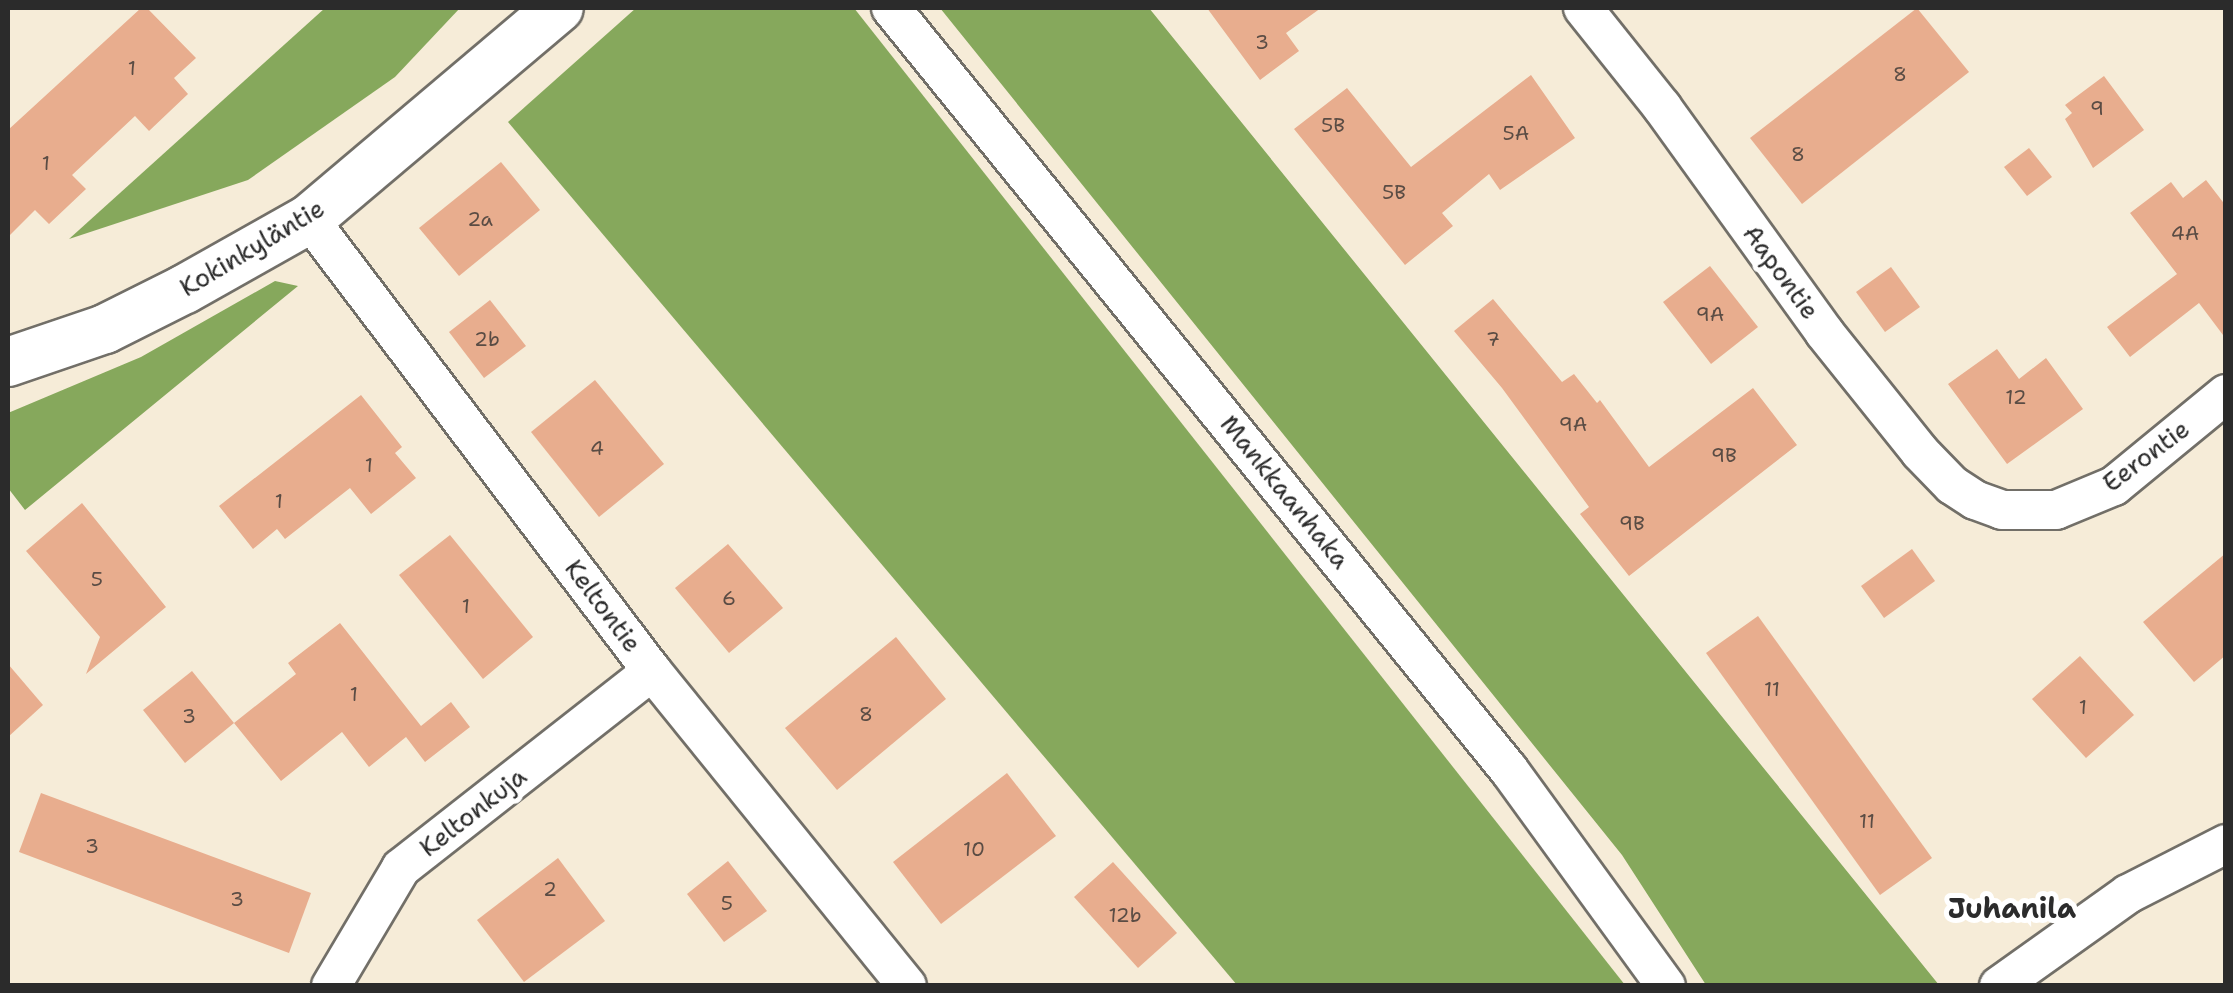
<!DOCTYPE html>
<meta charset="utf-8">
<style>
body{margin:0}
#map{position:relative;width:2233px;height:993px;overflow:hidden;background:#f6ecd8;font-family:"Shantell Sans",sans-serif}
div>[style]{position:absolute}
.forest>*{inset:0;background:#86a85c}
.building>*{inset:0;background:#e8ad8e}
.roads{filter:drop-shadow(2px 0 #726f68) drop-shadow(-2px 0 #726f68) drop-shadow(0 2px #726f68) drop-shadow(0 -2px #726f68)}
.minor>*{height:38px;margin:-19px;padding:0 19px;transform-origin:19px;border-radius:19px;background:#fff}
.major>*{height:48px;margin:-24px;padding:0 24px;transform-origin:24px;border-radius:24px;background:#fff}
span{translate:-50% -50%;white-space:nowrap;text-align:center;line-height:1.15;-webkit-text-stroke:10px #fff;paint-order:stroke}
.number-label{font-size:20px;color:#5a4c44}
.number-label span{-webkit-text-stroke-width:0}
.street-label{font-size:25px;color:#2b2b2b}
.neighbourhood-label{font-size:28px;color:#2b2b2b;font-weight:700}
.frame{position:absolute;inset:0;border:10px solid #2b2b2b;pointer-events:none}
</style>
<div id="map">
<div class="forest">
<i style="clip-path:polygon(325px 8px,460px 8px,395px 77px,248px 180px,69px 239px)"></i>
<i style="clip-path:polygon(636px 8px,854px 8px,1625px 985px,1237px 985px,508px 122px)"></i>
<i style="clip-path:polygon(940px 8px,1149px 8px,1939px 985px,1706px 985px,1622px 855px)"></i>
<i style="clip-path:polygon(275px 281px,298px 286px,25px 510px,8px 488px,8px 413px,141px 357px)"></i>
</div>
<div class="building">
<i style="clip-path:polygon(141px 8px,147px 8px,196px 58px,174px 78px,188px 94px,149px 131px,135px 116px,72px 175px,86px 189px,49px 224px,35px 210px,8px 237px,8px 130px)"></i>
<i style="clip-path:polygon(1207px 8px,1321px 8px,1286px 33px,1299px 51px,1260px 80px)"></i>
<i style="clip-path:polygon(1917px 8px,1969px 72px,1802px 204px,1750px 138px)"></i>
<i style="clip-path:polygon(1531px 75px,1575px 138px,1500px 190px,1489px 174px,1442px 213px,1453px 226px,1405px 265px,1294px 129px,1347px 88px,1411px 167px)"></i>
<i style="clip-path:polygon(2104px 76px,2144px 130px,2093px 168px,2065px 119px,2072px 113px,2065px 105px)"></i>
<i style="clip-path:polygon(2029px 148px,2052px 177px,2027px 196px,2004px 167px)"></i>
<i style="clip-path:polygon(501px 162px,540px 210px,459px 276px,419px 228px)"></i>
<i style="clip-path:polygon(2206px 180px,2226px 206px,2226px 339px,2199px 303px,2130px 357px,2107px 327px,2177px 274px,2130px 213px,2171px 182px,2183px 198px)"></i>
<i style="clip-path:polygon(1710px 266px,1758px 327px,1711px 364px,1663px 302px)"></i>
<i style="clip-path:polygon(1891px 267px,1920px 307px,1885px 332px,1856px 292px)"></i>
<i style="clip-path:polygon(1493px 299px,1562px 382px,1574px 374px,1597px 403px,1600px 400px,1649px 467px,1753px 388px,1797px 445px,1629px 576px,1580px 514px,1589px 507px,1502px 388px,1454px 331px)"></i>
<i style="clip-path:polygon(490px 300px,526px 346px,484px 378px,449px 332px)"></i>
<i style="clip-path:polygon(1997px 349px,2019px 379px,2046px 358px,2083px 409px,2007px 464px,1948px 384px)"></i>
<i style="clip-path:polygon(595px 380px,664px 464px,599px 517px,531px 432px)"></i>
<i style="clip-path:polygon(361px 395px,402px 447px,395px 453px,416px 478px,371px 514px,350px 488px,285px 539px,277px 529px,253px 549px,219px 506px)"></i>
<i style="clip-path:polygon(82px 503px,166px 607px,86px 674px,100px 637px,26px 551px)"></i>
<i style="clip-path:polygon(450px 535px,533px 637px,483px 679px,399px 575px)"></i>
<i style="clip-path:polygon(728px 544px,783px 608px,729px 653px,675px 588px)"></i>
<i style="clip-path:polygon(1912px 549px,1935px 581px,1884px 618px,1861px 586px)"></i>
<i style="clip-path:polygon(2226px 553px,2226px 655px,2194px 682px,2143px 622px)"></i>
<i style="clip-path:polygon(1758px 616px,1932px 858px,1880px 895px,1706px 653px)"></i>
<i style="clip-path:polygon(340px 623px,421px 726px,411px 734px,451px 702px,470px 727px,425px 762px,406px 737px,369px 767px,342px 732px,281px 781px,234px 723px,296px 674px,288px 663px)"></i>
<i style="clip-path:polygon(896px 637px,946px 699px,837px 790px,785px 728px)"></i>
<i style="clip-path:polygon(2080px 656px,2134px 715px,2086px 758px,2032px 699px)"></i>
<i style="clip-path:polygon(8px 664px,43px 705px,8px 737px)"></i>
<i style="clip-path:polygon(192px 671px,234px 723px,185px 763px,143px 710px)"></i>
<i style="clip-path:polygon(1007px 773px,1056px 836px,941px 924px,893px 862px)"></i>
<i style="clip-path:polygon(41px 793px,311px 893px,289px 953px,19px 852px)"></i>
<i style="clip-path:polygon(558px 858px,605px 921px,524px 982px,477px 920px)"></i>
<i style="clip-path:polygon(728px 861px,767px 911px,724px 942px,687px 894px)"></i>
<i style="clip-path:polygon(1113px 862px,1177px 933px,1138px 968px,1074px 897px)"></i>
</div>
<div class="roads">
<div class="minor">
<i style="left:891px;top:8px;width:981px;rotate:50.96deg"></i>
<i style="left:1509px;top:770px;width:267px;rotate:54deg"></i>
<i style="left:1583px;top:8px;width:127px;rotate:51.4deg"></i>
<i style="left:1662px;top:107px;width:277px;rotate:54.2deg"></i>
<i style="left:1824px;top:332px;width:154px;rotate:51.3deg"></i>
<i style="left:1920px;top:452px;width:46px;rotate:45.9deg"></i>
<i style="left:1952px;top:485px;width:27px;rotate:33deg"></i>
<i style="left:1975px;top:500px;width:29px;rotate:20deg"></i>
<i style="left:2002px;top:510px;width:54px"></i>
<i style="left:2056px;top:510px;width:63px;rotate:-22.5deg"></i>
<i style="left:2114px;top:486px;width:145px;rotate:-39.4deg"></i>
<i style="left:309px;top:219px;width:567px;rotate:52.81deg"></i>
<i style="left:652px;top:671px;width:405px;rotate:51deg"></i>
<i style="left:331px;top:986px;width:137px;rotate:-59.3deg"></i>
<i style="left:401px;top:868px;width:319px;rotate:-38.1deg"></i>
<i style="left:1999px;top:986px;width:158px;rotate:-35.5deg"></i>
<i style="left:2128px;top:894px;width:110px;rotate:-27deg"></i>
</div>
<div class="major">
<i style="left:8px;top:362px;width:102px;rotate:-18.8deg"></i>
<i style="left:105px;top:329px;width:89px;rotate:-26.6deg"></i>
<i style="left:185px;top:289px;width:142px;rotate:-29.4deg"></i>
<i style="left:309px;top:219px;width:327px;rotate:-40.2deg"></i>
</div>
</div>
<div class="number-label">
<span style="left:1262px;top:42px">3</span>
<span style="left:132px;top:68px">1</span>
<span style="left:1900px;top:74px">8</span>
<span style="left:2097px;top:108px">9</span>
<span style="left:1333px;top:125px">5B</span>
<span style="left:1516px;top:133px">5A</span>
<span style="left:1798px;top:154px">8</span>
<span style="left:46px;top:163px">1</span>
<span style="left:1394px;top:192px">5B</span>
<span style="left:480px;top:219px">2a</span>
<span style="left:2185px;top:233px">4A</span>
<span style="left:1710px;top:314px">9A</span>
<span style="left:487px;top:339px">2b</span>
<span style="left:1493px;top:339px">7</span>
<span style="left:2016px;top:397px">12</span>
<span style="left:1573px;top:424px">9A</span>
<span style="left:597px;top:448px">4</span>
<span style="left:1724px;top:455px">9B</span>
<span style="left:369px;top:465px">1</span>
<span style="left:279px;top:501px">1</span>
<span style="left:1632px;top:523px">9B</span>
<span style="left:97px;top:579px">5</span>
<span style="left:729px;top:598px">6</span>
<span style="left:466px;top:606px">1</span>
<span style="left:1772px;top:689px">11</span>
<span style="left:354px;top:694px">1</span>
<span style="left:2083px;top:707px">1</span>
<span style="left:866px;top:714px">8</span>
<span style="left:189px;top:716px">3</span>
<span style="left:1867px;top:821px">11</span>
<span style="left:92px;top:846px">3</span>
<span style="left:974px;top:849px">10</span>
<span style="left:550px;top:889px">2</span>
<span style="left:237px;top:899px">3</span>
<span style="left:727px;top:903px">5</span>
<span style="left:1125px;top:915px">12b</span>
</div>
<div class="street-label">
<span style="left:252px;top:248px;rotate:-31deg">Kokinkyläntie</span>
<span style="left:1781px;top:272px;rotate:54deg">Aapontie</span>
<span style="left:2146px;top:456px;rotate:-37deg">Eerontie</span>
<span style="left:1285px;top:492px;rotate:51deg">Mankkaanhaka</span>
<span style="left:603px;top:606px;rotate:53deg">Keltontie</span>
<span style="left:473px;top:812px;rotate:-38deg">Keltonkuja</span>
</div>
<div class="neighbourhood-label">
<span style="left:2012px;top:908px">Juhanila</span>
</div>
<div class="frame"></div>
</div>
